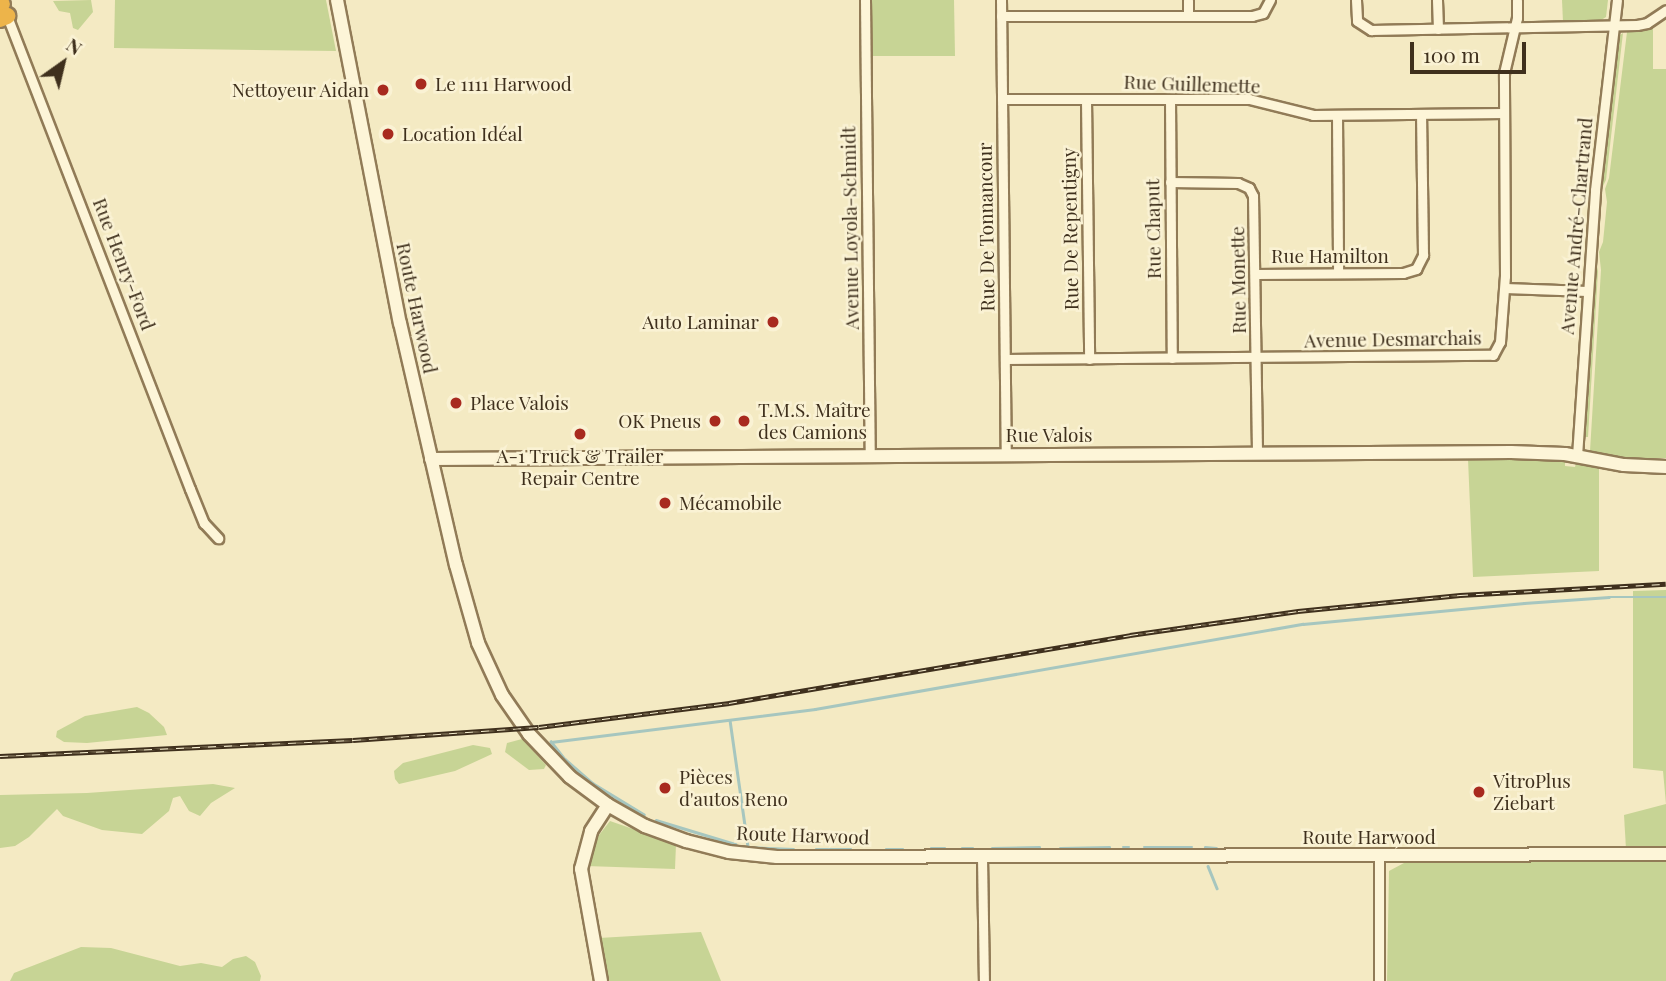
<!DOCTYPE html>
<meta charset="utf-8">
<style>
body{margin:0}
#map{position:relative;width:1666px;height:981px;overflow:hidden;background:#f4eac3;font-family:"Playfair Display",serif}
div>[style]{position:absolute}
.green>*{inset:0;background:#c7d495}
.stream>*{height:2.5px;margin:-1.25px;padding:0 1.25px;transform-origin:1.25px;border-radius:1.25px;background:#a6c6bf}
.roads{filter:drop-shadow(2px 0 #917b57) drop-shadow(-2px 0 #917b57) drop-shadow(0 2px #917b57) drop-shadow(0 -2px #917b57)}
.street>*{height:9px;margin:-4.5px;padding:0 4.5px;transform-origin:4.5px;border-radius:4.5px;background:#fdf5d8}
.secondary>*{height:12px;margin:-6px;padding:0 6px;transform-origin:6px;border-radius:6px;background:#fdf5d8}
.highway>*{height:16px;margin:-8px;padding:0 8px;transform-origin:8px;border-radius:8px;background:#edb44a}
.rail>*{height:5px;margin-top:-2.5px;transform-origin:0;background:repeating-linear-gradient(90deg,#faf2d4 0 8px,#3f301d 0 16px);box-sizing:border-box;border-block:2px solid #3f301d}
.dots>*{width:19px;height:19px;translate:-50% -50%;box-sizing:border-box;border:4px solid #faf2d4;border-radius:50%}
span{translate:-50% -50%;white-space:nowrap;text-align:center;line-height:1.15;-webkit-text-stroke:5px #faf2d4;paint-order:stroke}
.poi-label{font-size:19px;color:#3f301d}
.left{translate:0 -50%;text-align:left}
.right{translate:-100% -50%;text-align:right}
.street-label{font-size:19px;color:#3f301d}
.north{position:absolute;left:28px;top:28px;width:70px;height:70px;-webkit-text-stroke:5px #faf2d4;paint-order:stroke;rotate:34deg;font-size:19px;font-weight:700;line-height:28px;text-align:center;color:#3f301d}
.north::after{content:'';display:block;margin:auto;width:24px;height:32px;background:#3f301d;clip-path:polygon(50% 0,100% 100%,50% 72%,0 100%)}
.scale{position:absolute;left:1410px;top:42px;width:116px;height:32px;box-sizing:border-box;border:4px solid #3f301d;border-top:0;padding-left:9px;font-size:21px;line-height:24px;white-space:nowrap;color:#3f301d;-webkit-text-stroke:5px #faf2d4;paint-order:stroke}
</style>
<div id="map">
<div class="green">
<i style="clip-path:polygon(91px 0,93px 12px,78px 30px,73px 28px,70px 13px,59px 11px,53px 1px)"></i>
<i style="clip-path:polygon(115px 0,326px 0,336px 51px,114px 48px)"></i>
<i style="clip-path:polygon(871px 0,954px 0,955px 56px,871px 56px)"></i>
<i style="clip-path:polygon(1562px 0,1608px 0,1606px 17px,1598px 22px,1563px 22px)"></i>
<i style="clip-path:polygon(1653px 27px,1653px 69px,1666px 69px,1666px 458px,1629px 458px,1590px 451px,1601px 270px,1599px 252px,1603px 242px,1607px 202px,1605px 189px,1609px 178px,1627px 32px)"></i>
<i style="clip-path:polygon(1623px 33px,1606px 180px,1602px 188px,1616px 38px)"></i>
<i style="clip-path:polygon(1595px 258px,1598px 271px,1588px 437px,1585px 437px)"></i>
<i style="clip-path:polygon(1468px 459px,1565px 461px,1565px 466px,1575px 467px,1576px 463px,1599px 469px,1599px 571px,1473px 577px)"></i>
<i style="clip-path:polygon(1666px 590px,1666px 804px,1663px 771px,1633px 768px,1633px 591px)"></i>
<i style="clip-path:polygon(137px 707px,149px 713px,164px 727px,167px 735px,87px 743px,64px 742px,56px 737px,57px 731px,85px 716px)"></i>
<i style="clip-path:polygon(522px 739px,546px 765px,544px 769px,529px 770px,505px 752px,507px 743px)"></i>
<i style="clip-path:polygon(473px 745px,490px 748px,492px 754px,455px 771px,399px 784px,395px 779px,394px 771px,403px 763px)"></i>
<i style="clip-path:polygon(213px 784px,235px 788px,211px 803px,200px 816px,189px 811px,180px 796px,173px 798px,169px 811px,142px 834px,102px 830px,63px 816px,57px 809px,29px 837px,15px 846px,0 848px,0 795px,87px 793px)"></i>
<i style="clip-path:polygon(1666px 804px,1666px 848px,1626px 849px,1624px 815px)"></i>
<i style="clip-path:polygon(610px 821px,676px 844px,675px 869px,586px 866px,596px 839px)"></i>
<i style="clip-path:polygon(1421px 862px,1666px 862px,1666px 981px,1387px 981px,1389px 871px,1404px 863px)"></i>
<i style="clip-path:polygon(701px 932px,721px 981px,608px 981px,599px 938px)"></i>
<i style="clip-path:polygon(81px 947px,111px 948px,180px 966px,201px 963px,222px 967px,233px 959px,246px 956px,255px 962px,261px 976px,260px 981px,10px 981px,14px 973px)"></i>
</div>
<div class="stream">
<i style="left:730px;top:720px;width:128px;rotate:81.9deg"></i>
<i style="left:644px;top:815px;width:60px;rotate:-148.7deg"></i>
<i style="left:593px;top:784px;width:37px;rotate:-139deg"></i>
<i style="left:565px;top:760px;width:23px;rotate:-128deg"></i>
<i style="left:551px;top:742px;width:266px;rotate:-7.1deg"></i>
<i style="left:815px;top:709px;width:495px;rotate:-9.9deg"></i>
<i style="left:1303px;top:624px;width:222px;rotate:-5.4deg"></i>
<i style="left:1524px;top:603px;width:85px;rotate:-4deg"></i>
<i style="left:1609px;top:597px;width:57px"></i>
<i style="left:656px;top:820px;width:83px;rotate:16.9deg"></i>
<i style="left:746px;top:847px;width:47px;rotate:2.4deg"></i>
<i style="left:1123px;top:847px;width:6px"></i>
<i style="left:1144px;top:847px;width:48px"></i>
<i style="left:1205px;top:847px;width:11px;rotate:5deg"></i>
<i style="left:931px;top:848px;width:14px"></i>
<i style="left:962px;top:848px;width:11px"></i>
<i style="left:992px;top:848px;width:47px;rotate:-1.2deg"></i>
<i style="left:1060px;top:848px;width:49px;rotate:-1.2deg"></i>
<i style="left:816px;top:849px;width:35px"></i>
<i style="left:886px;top:849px;width:17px"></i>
<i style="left:1208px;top:866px;width:24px;rotate:68deg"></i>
</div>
<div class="roads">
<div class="street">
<i style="left:865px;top:0;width:455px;rotate:89.4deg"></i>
<i style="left:1001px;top:0;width:454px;rotate:89.4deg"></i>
<i style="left:1188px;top:0;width:16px;rotate:90deg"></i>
<i style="left:1356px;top:0;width:21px;rotate:87deg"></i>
<i style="left:1357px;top:21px;width:17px;rotate:33deg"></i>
<i style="left:1371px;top:30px;width:266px;rotate:-1.1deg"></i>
<i style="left:1637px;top:25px;width:10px;rotate:-11deg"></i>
<i style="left:1647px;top:23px;width:23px;rotate:-34deg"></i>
<i style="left:1437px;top:0;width:29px;rotate:88deg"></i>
<i style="left:7px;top:16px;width:507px;rotate:68.85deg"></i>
<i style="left:190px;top:489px;width:37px;rotate:68deg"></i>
<i style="left:204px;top:523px;width:21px;rotate:47deg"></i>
<i style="left:1001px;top:16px;width:251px"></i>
<i style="left:1252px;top:16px;width:11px;rotate:-15deg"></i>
<i style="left:1263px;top:13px;width:15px;rotate:-62deg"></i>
<i style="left:1002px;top:99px;width:247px"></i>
<i style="left:1249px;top:99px;width:66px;rotate:14deg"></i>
<i style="left:1313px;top:115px;width:191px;rotate:-0.6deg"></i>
<i style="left:1086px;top:99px;width:260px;rotate:89.3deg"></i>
<i style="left:1170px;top:99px;width:259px;rotate:89.6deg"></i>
<i style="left:1337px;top:115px;width:158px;rotate:89.6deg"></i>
<i style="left:1170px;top:182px;width:68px;rotate:0.8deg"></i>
<i style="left:1238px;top:183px;width:12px;rotate:24deg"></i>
<i style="left:1249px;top:188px;width:9px;rotate:63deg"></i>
<i style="left:1253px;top:196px;width:257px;rotate:89.1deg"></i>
<i style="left:1255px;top:274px;width:148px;rotate:-0.4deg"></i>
<i style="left:1403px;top:273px;width:14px;rotate:-17deg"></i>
<i style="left:1416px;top:269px;width:16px;rotate:-63deg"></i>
<i style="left:1423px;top:255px;width:141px;rotate:-90.8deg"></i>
<i style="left:1505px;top:288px;width:82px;rotate:2.1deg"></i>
<i style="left:1005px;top:359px;width:488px;rotate:-0.5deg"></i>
<i style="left:1493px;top:355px;width:15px;rotate:-62deg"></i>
<i style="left:1500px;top:342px;width:66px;rotate:-85.7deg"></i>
<i style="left:1505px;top:276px;width:203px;rotate:-90.3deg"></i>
<i style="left:1504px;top:73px;width:57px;rotate:-76.7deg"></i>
<i style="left:1517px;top:18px;width:18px;rotate:-90deg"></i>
<i style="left:1577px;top:456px;width:267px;rotate:-86.1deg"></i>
<i style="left:1595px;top:190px;width:191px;rotate:-83.4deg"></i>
<i style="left:982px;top:857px;width:124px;rotate:89.1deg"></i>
<i style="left:1379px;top:981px;width:125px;rotate:-90deg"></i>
</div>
<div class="secondary">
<i style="left:337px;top:0;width:329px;rotate:79deg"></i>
<i style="left:400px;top:323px;width:248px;rotate:77deg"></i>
<i style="left:456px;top:565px;width:81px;rotate:74.2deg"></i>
<i style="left:478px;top:643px;width:57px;rotate:65.2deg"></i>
<i style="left:502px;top:695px;width:47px;rotate:55.3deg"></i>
<i style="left:529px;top:734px;width:59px;rotate:46.4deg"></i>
<i style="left:570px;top:777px;width:47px;rotate:36.4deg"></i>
<i style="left:608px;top:805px;width:43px;rotate:29.6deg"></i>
<i style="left:645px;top:826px;width:44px;rotate:20.1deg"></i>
<i style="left:686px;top:841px;width:44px;rotate:14.3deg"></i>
<i style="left:729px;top:852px;width:48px;rotate:5.9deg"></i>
<i style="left:777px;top:857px;width:889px;rotate:-0.19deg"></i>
<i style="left:431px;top:459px;width:1080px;rotate:-0.37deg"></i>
<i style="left:1511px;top:452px;width:54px;rotate:2.1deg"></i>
<i style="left:1565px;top:454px;width:60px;rotate:10.6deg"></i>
<i style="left:1624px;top:465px;width:42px;rotate:2.7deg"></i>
<i style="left:601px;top:981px;width:114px;rotate:-100.1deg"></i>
<i style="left:581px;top:869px;width:39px;rotate:-75deg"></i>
<i style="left:591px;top:831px;width:31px;rotate:-57deg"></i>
</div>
<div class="highway">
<i style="left:0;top:5px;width:2px;rotate:-27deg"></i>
<i style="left:0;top:19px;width:8px;rotate:-23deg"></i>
</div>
</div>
<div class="rail">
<i style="left:0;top:756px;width:353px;rotate:-2.6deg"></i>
<i style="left:353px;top:740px;width:186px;rotate:-4deg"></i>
<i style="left:539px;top:727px;width:192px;rotate:-7.2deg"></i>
<i style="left:729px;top:703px;width:407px;rotate:-9.6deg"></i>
<i style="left:1130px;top:635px;width:170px;rotate:-8.1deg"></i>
<i style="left:1298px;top:611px;width:163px;rotate:-5.6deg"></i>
<i style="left:1460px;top:595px;width:206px;rotate:-3.1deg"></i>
</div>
<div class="dots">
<i style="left:421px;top:84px;background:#a82a1f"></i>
<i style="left:383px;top:90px;background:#a82a1f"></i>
<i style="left:388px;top:134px;background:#a82a1f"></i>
<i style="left:773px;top:322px;background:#a82a1f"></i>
<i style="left:456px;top:403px;background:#a82a1f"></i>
<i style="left:715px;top:421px;background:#a82a1f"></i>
<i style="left:744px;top:421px;background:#a82a1f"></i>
<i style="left:580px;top:434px;background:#a82a1f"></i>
<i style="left:665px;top:503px;background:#a82a1f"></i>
<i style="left:665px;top:788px;background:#a82a1f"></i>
<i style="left:1479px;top:792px;background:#a82a1f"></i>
</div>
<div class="poi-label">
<span class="left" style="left:435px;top:84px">Le 1111 Harwood</span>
<span class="right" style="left:369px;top:90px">Nettoyeur Aidan</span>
<span class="left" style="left:402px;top:134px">Location Idéal</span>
<span class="right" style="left:759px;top:322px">Auto Laminar</span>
<span class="left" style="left:470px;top:403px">Place Valois</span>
<span class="left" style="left:758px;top:421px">T.M.S. Maître<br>des Camions</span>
<span class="right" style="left:701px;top:421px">OK Pneus</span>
<span style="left:580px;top:467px">A-1 Truck &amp; Trailer<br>Repair Centre</span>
<span class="left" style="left:679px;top:503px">Mécamobile</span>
<span class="left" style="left:679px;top:788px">Pièces<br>d'autos Reno</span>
<span class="left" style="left:1493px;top:792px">VitroPlus<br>Ziebart</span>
</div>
<div class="street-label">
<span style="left:1192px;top:84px;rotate:2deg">Rue Guillemette</span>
<span style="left:1576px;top:226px;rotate:-85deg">Avenue André-Chartrand</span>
<span style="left:986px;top:227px;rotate:-91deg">Rue De Tonnancour</span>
<span style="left:850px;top:228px;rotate:-91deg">Avenue Loyola-Schmidt</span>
<span style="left:1070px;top:229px;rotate:-91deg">Rue De Repentigny</span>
<span style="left:1153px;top:229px;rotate:-91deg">Rue Chaput</span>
<span style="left:1330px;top:256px">Rue Hamilton</span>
<span style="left:124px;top:264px;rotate:69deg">Rue Henry-Ford</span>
<span style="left:1238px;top:280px;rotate:-91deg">Rue Monette</span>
<span style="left:417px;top:308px;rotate:78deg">Route Harwood</span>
<span style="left:1393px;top:339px;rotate:-1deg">Avenue Desmarchais</span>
<span style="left:1049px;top:435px">Rue Valois</span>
<span style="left:803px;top:835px;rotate:2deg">Route Harwood</span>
<span style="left:1369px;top:837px">Route Harwood</span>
</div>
<div class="north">N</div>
<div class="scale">100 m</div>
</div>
